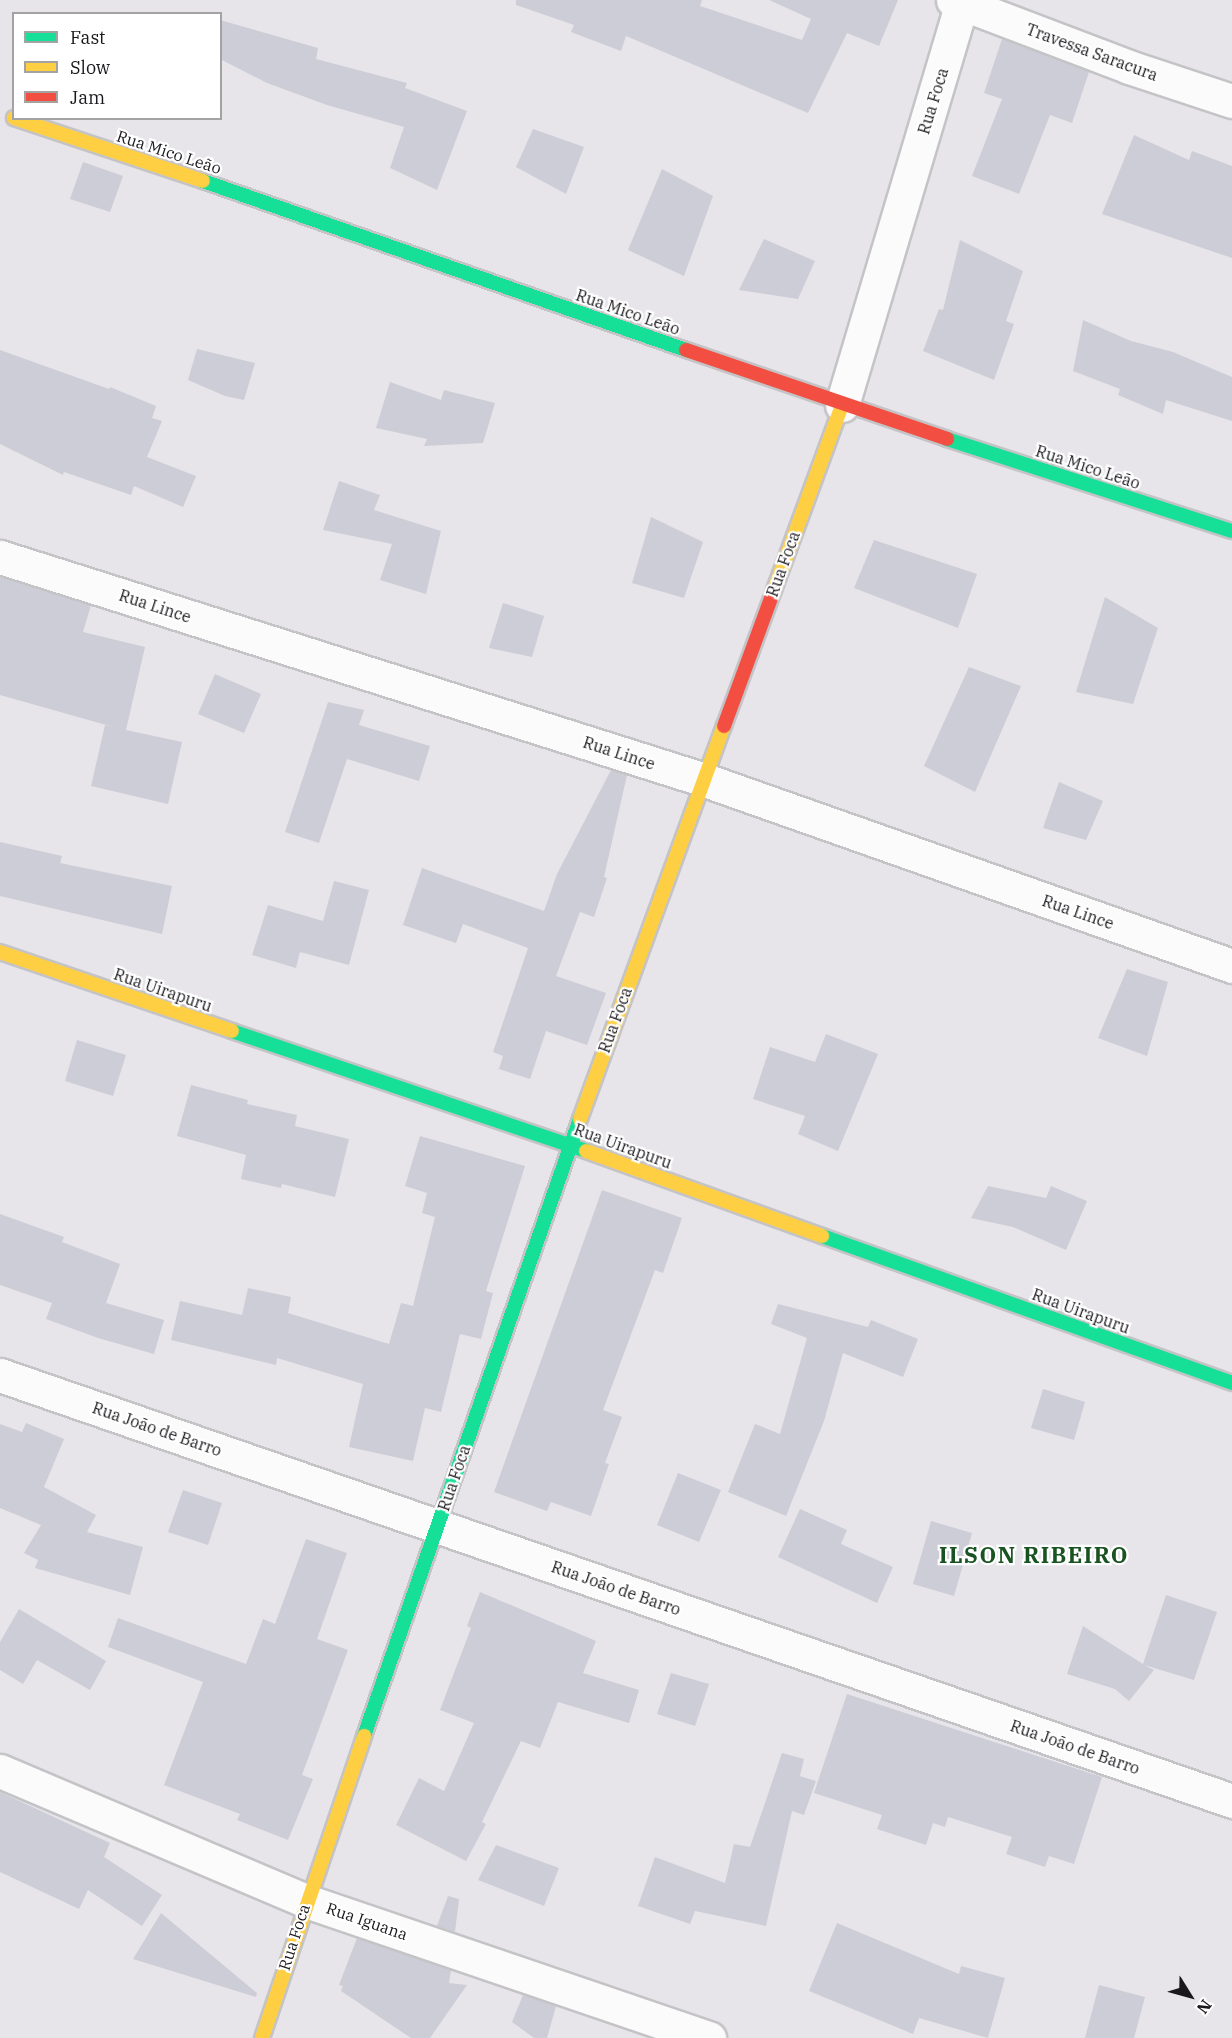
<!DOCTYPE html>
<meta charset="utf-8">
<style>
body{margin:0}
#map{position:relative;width:1232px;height:2038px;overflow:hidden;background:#e7e5ea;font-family:"IBM Plex Serif",serif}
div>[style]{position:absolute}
.building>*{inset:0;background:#cdcdd7}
.roads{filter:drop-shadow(2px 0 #c4c3c6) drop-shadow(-2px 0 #c4c3c6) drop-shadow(0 2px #c4c3c6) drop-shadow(0 -2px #c4c3c6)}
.street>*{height:33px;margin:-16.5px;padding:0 16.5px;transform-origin:16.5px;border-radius:16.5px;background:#fbfbfc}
.fast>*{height:14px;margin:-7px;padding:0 7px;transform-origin:7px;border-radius:7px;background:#16e098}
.slow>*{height:14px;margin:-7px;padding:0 7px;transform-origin:7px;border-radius:7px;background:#ffcf43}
.jam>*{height:14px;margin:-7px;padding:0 7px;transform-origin:7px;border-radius:7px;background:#f24e42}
span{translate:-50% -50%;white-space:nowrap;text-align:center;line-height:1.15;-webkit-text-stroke:4.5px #fff;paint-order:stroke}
.street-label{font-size:16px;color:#1a181c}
.district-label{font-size:22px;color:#195321;font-weight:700;letter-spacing:1.5px}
.legend{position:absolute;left:12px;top:12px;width:210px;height:108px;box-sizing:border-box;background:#fff;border:2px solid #a3a3a4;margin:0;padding:8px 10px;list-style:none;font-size:18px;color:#1a181c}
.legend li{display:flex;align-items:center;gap:12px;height:30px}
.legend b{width:30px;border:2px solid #a3a3a4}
.north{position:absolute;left:1160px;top:1966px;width:60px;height:60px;-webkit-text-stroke:4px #fff;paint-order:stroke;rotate:127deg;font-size:16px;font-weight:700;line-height:24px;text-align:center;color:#1a181c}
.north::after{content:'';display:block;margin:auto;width:21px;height:27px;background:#1a181c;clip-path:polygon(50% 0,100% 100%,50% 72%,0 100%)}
</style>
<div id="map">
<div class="building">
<i style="clip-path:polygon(516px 0,702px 0,700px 6px,802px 40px,811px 19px,769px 0,898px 0,879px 46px,847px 33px,808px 113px,626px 36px,621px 51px,571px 32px,574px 25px,516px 5px)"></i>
<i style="clip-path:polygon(220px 20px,318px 48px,316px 59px,407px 83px,405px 88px,467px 111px,437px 190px,390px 168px,404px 127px,327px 105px,267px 83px,220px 59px)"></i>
<i style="clip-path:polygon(1002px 39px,1089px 72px,1072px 123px,1050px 115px,1019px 194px,972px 176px,1002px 99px,984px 93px)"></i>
<i style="clip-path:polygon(533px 129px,584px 147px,566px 194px,516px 167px)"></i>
<i style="clip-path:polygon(1134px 135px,1189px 160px,1192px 151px,1232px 166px,1232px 258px,1102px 214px)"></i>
<i style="clip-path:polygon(83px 162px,123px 176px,110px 212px,70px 199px)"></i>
<i style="clip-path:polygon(662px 169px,713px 196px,684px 276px,628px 250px)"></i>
<i style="clip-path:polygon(764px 239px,815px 261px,798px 299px,739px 290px)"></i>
<i style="clip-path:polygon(960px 240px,1023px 271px,1006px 321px,1014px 324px,994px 380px,923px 351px,939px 309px,943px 310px)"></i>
<i style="clip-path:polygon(1083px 320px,1131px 341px,1173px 352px,1232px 377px,1232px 421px,1166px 400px,1163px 414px,1118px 395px,1120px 389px,1073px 371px)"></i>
<i style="clip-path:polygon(197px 349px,255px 363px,244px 400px,225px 396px,188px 380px)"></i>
<i style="clip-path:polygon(0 350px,109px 389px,110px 387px,156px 406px,152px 418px,162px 421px,147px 457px,196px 476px,183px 507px,134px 486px,131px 495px,64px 472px,63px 475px,0 444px)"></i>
<i style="clip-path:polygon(390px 382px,441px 400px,444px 390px,495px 403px,483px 443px,424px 446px,427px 439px,376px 428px)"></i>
<i style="clip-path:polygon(339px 481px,380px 495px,374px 510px,441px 531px,426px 594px,380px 580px,392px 544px,323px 530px)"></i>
<i style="clip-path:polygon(651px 517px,703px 542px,684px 598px,632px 583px)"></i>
<i style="clip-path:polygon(874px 540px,977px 574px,958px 628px,854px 588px)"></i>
<i style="clip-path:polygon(0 577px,91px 605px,83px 632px,145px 647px,126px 730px,182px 742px,168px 804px,91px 786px,105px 725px,117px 728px,0 695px)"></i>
<i style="clip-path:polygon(1105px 597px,1158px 628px,1133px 704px,1076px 692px)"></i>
<i style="clip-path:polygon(503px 603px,544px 616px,532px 657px,489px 648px)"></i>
<i style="clip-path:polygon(969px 667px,1021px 686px,975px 792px,924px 766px)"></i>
<i style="clip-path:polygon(215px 674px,261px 694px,244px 733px,198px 714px)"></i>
<i style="clip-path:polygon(328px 702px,364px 710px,359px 725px,430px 746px,419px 781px,347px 759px,319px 843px,285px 832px)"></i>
<i style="clip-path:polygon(611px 770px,627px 775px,604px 877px,607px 878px,594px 917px,580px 912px,556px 976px,606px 993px,587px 1045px,546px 1031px,530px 1079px,499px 1069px,503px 1056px,493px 1052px,528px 948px,463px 924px,456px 943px,403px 925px,422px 868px,544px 911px,557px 874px)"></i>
<i style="clip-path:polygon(1059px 782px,1103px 801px,1086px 840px,1043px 828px)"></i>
<i style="clip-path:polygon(0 842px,62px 856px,60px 863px,172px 886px,162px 934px,0 896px)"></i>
<i style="clip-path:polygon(334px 881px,369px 890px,349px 965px,300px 952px,296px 968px,252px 955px,268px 905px,323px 921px)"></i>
<i style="clip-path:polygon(1127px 969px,1168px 982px,1147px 1056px,1098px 1038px)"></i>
<i style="clip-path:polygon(826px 1034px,878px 1054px,838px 1151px,798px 1134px,805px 1116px,753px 1099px,770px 1047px,815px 1062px)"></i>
<i style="clip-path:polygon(77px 1040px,126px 1055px,113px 1096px,65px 1081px)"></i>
<i style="clip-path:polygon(191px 1085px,248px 1100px,247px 1104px,297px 1115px,295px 1126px,349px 1139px,335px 1197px,282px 1184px,281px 1188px,241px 1179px,246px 1155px,177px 1136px)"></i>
<i style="clip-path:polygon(420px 1136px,525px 1166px,486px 1291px,493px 1293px,481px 1339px,460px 1334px,441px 1412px,425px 1408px,413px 1461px,349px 1447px,363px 1384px,277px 1358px,276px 1365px,171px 1340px,180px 1301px,242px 1315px,248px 1288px,291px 1297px,288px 1313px,389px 1344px,401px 1303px,413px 1306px,435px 1217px,422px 1213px,427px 1193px,405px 1186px)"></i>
<i style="clip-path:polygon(988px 1186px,1046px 1198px,1051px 1186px,1087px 1201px,1066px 1250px,1013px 1227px,971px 1218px)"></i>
<i style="clip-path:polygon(602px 1190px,682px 1218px,663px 1273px,655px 1270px,603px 1410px,622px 1417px,605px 1463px,609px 1464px,591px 1516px,551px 1502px,547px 1511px,494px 1492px)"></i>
<i style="clip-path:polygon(0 1214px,64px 1237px,62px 1242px,120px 1264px,106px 1303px,164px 1320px,154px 1354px,98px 1338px,46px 1319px,52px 1303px,0 1285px)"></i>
<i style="clip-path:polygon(778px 1304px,868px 1327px,871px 1320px,918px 1339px,903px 1377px,843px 1353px,824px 1421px,786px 1516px,728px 1492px,755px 1424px,780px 1434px,807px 1338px,771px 1324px)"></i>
<i style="clip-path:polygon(1043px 1389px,1085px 1402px,1074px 1440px,1031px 1428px)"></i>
<i style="clip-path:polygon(26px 1423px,64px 1439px,44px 1487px,96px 1515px,87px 1532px,143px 1547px,130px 1595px,35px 1568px,38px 1560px,24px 1553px,41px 1525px,0 1508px,0 1424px,22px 1432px)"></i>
<i style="clip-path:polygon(678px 1473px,721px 1490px,699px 1542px,657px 1525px)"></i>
<i style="clip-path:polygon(183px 1490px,222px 1503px,208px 1545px,168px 1532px)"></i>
<i style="clip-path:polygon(800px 1509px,847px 1530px,841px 1544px,893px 1567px,877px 1603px,778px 1557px)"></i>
<i style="clip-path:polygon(931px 1521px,972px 1533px,954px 1596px,913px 1584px)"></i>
<i style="clip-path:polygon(306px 1539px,347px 1553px,317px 1639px,348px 1650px,302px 1775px,313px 1779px,288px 1840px,237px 1820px,240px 1814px,164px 1785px,203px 1682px,108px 1647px,118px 1618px,246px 1664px,263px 1619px,275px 1624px)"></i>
<i style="clip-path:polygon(480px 1592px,596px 1641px,583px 1673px,639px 1690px,629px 1723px,558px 1702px,540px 1748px,521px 1741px,482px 1822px,486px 1824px,466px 1861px,396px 1825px,419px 1778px,444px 1791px,474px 1723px,440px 1710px,471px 1628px,467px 1626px)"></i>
<i style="clip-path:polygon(1166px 1595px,1217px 1612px,1194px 1680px,1144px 1665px,1154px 1670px,1129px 1701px,1115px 1689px,1067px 1674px,1083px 1626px,1143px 1664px)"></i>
<i style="clip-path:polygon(19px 1609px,106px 1661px,90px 1690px,37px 1660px,23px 1684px,0 1670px,0 1642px)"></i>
<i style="clip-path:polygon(671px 1673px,709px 1684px,695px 1726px,657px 1714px)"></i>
<i style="clip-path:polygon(847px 1694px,1102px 1777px,1074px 1864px,1049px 1856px,1045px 1867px,1006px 1854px,1012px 1837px,948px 1817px,945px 1827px,933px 1823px,926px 1845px,877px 1829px,882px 1815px,814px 1793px)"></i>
<i style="clip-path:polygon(782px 1753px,804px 1759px,800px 1776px,816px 1781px,804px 1815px,792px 1811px,766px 1926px,695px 1911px,690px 1924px,638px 1906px,655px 1857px,725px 1883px,734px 1844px,750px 1847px)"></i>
<i style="clip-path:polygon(0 1792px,110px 1843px,104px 1857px,162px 1895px,142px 1926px,88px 1890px,79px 1909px,0 1872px)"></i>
<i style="clip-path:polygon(496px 1845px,559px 1868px,544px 1906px,478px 1880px)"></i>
<i style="clip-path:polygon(448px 1896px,459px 1899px,455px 1932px,437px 1926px)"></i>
<i style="clip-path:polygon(161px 1913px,257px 1993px,256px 1997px,133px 1959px)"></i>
<i style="clip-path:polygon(837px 1923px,959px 1974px,961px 1966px,1005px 1978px,988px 2038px,919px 2018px,913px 2034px,809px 1991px)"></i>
<i style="clip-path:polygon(357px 1938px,451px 1970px,449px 1983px,467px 1985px,430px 2038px,411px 2038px,341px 1991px,343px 1986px,339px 1985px)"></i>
<i style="clip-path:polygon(1099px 1985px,1145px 1997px,1134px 2038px,1085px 2038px)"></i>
<i style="clip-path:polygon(523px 1995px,556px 2006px,547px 2038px,534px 2038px,512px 2022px)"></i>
</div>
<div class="roads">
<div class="street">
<i style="left:953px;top:0;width:188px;rotate:20.8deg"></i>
<i style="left:1129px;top:67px;width:108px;rotate:18.3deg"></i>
<i style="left:842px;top:405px;width:423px;rotate:-73.4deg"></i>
<i style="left:0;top:557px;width:736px;rotate:17.55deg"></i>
<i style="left:702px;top:779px;width:562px;rotate:19.43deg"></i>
<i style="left:0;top:1375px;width:1304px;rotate:19.07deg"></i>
<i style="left:0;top:1771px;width:332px;rotate:23deg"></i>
<i style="left:306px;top:1901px;width:426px;rotate:18.8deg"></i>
</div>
<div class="fast">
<i style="left:203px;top:181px;width:512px;rotate:19.28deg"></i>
<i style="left:947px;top:439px;width:299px;rotate:17.9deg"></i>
<i style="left:232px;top:1031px;width:374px;rotate:18.7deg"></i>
<i style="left:822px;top:1236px;width:436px;rotate:19.7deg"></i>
<i style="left:364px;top:1736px;width:654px;rotate:-70.71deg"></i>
</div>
<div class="slow">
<i style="left:14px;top:118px;width:199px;rotate:18.4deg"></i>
<i style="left:774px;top:590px;width:197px;rotate:-69.8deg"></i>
<i style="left:0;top:952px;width:245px;rotate:18.8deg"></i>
<i style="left:580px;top:1119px;width:419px;rotate:-69.9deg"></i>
<i style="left:586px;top:1151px;width:251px;rotate:19.8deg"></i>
<i style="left:262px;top:2038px;width:319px;rotate:-71.3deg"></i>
</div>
<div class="jam">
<i style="left:686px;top:350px;width:276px;rotate:18.8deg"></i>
<i style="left:724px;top:726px;width:145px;rotate:-69.8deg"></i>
</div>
</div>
<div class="street-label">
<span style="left:1092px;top:52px;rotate:20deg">Travessa Saracura</span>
<span style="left:933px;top:101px;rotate:-73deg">Rua Foca</span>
<span style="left:169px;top:152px;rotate:18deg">Rua Mico Leão</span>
<span style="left:628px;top:312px;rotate:19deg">Rua Mico Leão</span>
<span style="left:1088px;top:467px;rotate:18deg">Rua Mico Leão</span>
<span style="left:783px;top:564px;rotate:-70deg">Rua Foca</span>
<span style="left:155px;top:606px;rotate:18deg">Rua Lince</span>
<span style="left:619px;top:753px;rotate:18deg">Rua Lince</span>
<span style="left:1078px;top:912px;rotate:19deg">Rua Lince</span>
<span style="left:163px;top:990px;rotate:19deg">Rua Uirapuru</span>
<span style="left:615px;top:1020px;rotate:-70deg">Rua Foca</span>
<span style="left:623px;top:1146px;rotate:20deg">Rua Uirapuru</span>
<span style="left:1081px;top:1311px;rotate:20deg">Rua Uirapuru</span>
<span style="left:157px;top:1429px;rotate:19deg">Rua João de Barro</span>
<span style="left:454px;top:1478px;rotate:-71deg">Rua Foca</span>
<span style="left:616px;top:1588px;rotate:19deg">Rua João de Barro</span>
<span style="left:1075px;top:1747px;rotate:19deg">Rua João de Barro</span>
<span style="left:367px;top:1921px;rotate:19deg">Rua Iguana</span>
<span style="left:294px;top:1937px;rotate:-72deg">Rua Foca</span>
</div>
<div class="district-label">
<span style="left:1034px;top:1555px">ILSON RIBEIRO</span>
</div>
<ul class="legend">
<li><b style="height:8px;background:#16e098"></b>Fast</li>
<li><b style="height:8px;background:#ffcf43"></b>Slow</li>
<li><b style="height:8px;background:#f24e42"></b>Jam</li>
</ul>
<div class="north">N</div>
</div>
